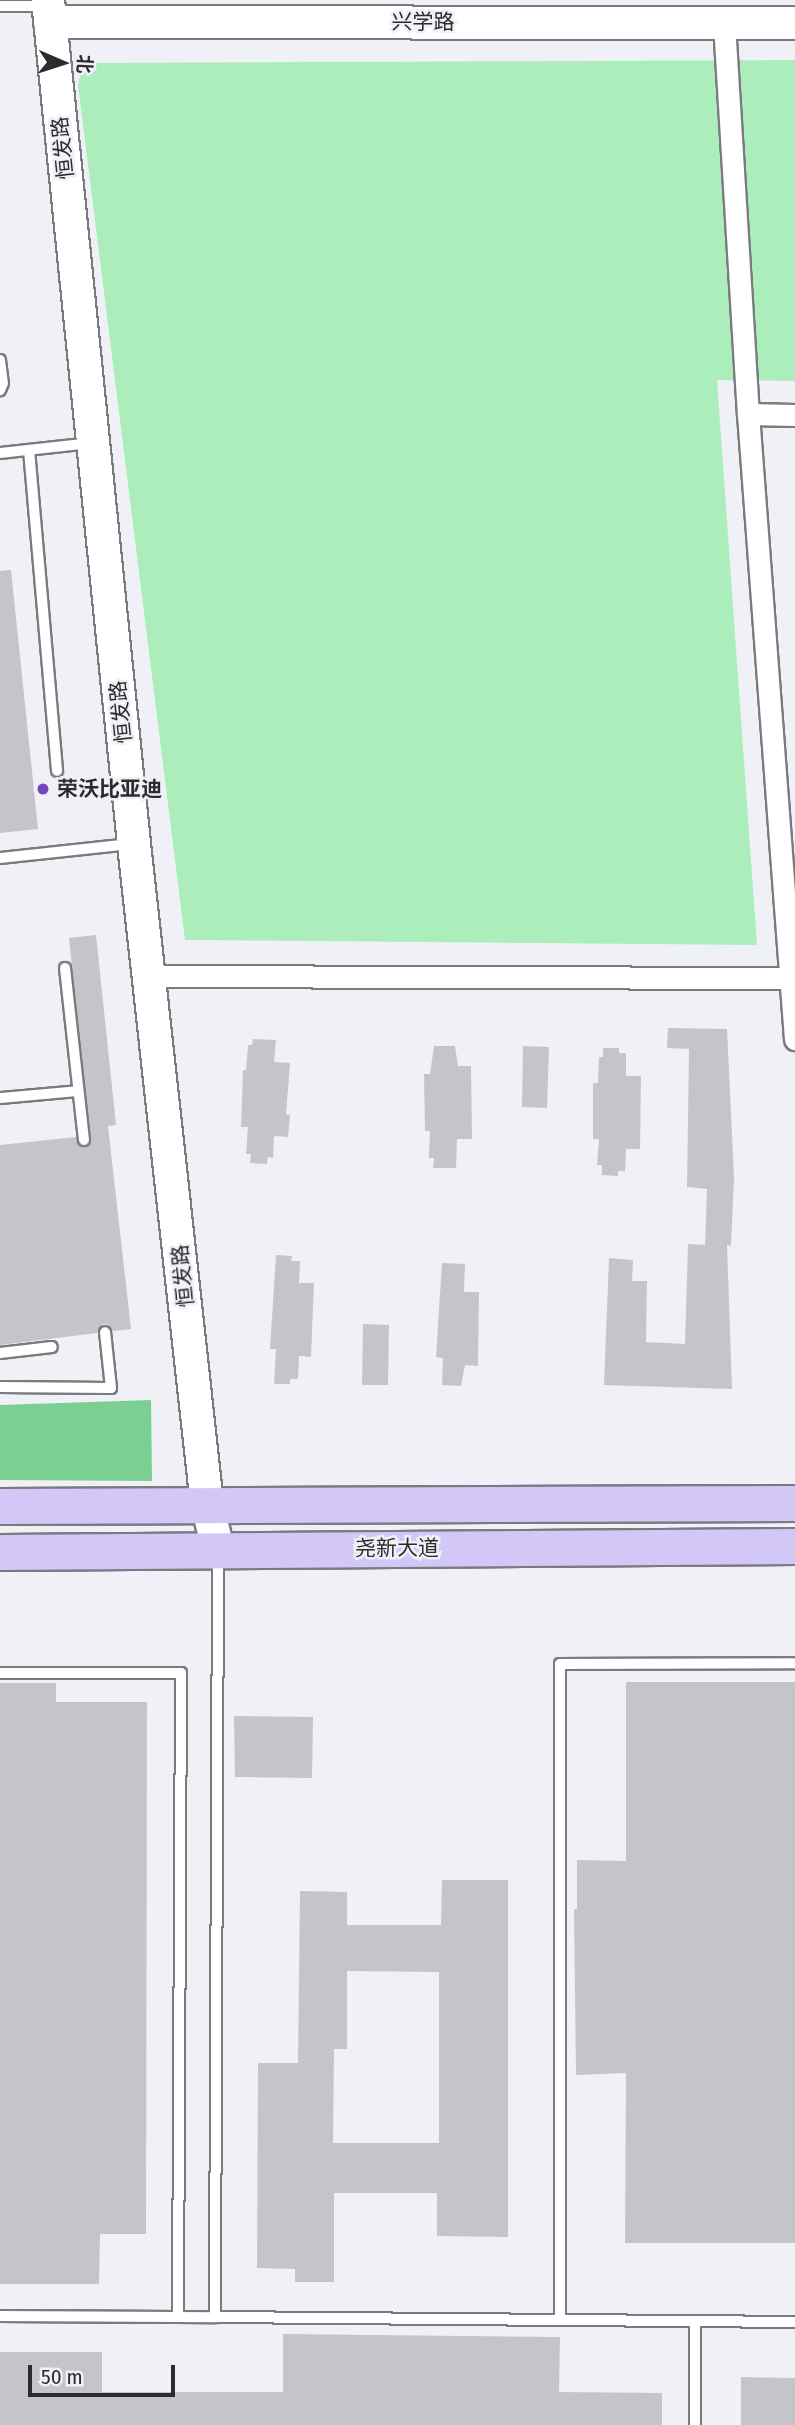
<!DOCTYPE html>
<meta charset="utf-8">
<style>
body{margin:0}
#map{position:relative;width:795px;height:2425px;overflow:hidden;background:#f0f1f7;font-family:"Fira Sans Condensed","Noto Sans SC",sans-serif}
div>[style]{position:absolute}
.green>*{inset:0;background:#aceebb}
.forest>*{inset:0;background:#7bd091}
.building>*{inset:0;background:#c4c5cb}
.roads{filter:drop-shadow(2px 0 #7a7b80) drop-shadow(-2px 0 #7a7b80) drop-shadow(0 2px #7a7b80) drop-shadow(0 -2px #7a7b80)}
.lane>*{height:10px;margin:-5px;padding:0 5px;transform-origin:5px;border-radius:5px;background:#fff}
.street>*{height:21px;margin:-10.5px;padding:0 10.5px;transform-origin:10.5px;border-radius:10.5px;background:#fff}
.secondary>*{height:32px;margin:-16px;padding:0 16px;transform-origin:16px;border-radius:16px;background:#fff}
.primary>*{height:35px;margin:-17.5px;padding:0 17.5px;transform-origin:17.5px;border-radius:17.5px;background:#d2c7f7}
.dots>*{width:19px;height:19px;translate:-50% -50%;box-sizing:border-box;border:4px solid #f0f1f7;border-radius:50%}
span{translate:-50% -50%;white-space:nowrap;text-align:center;line-height:1.15;-webkit-text-stroke:5px #f0f1f7;paint-order:stroke}
.street-label{font-size:21px;color:#2c2c2e}
.poi-label{font-size:21px;color:#2c2c2e;font-weight:700}
.left{translate:0 -50%;text-align:left}
.north{position:absolute;left:28px;top:28px;width:70px;height:70px;-webkit-text-stroke:5px #f0f1f7;paint-order:stroke;rotate:93deg;font-size:19px;font-weight:700;line-height:28px;text-align:center;color:#2c2c2e}
.north::after{content:'';display:block;margin:auto;width:24px;height:32px;background:#2c2c2e;clip-path:polygon(50% 0,100% 100%,50% 72%,0 100%)}
.scale{position:absolute;left:28px;top:2365px;width:147px;height:32px;box-sizing:border-box;border:4px solid #2c2c2e;border-top:0;padding-left:9px;font-size:21px;line-height:24px;white-space:nowrap;color:#2c2c2e;-webkit-text-stroke:5px #f0f1f7;paint-order:stroke}
</style>
<div id="map">
<div class="green">
<i style="clip-path:polygon(795px 60px,795px 381px,717px 380px,757px 945px,185px 940px,78px 85px,83px 63px)"></i>
</div>
<div class="forest">
<i style="clip-path:polygon(151px 1400px,152px 1481px,0 1480px,0 1405px)"></i>
</div>
<div class="building">
<i style="clip-path:polygon(11px 570px,38px 829px,0 833px,0 571px)"></i>
<i style="clip-path:polygon(96px 935px,116px 1125px,108px 1126px,131px 1329px,113px 1331px,109px 1325px,103px 1324px,97px 1333px,0 1345px,0 1145px,76px 1137px,81px 1147px,91px 1144px,69px 938px)"></i>
<i style="clip-path:polygon(668px 1028px,727px 1029px,734px 1177px,731px 1246px,727px 1245px,732px 1389px,604px 1385px,609px 1258px,633px 1260px,632px 1281px,647px 1281px,646px 1342px,685px 1344px,688px 1244px,705px 1245px,707px 1189px,687px 1187px,689px 1049px,667px 1048px)"></i>
<i style="clip-path:polygon(253px 1039px,276px 1040px,274px 1062px,290px 1063px,286px 1114px,290px 1115px,288px 1137px,274px 1136px,273px 1158px,268px 1157px,267px 1164px,250px 1163px,251px 1154px,246px 1154px,248px 1127px,241px 1127px,243px 1070px,246px 1070px,248px 1045px,252px 1045px)"></i>
<i style="clip-path:polygon(434px 1046px,455px 1046px,458px 1066px,471px 1066px,472px 1139px,457px 1139px,456px 1168px,433px 1168px,434px 1158px,429px 1158px,430px 1131px,425px 1131px,424px 1074px,430px 1074px)"></i>
<i style="clip-path:polygon(523px 1046px,549px 1047px,547px 1108px,522px 1107px)"></i>
<i style="clip-path:polygon(603px 1048px,619px 1048px,619px 1053px,626px 1053px,626px 1076px,641px 1076px,640px 1149px,626px 1149px,625px 1171px,618px 1171px,618px 1176px,602px 1175px,602px 1165px,597px 1165px,599px 1139px,593px 1139px,593px 1083px,598px 1083px,599px 1057px,603px 1057px)"></i>
<i style="clip-path:polygon(276px 1255px,292px 1256px,291px 1261px,300px 1261px,299px 1283px,314px 1283px,311px 1357px,299px 1356px,298px 1379px,290px 1379px,290px 1384px,274px 1384px,276px 1349px,270px 1349px)"></i>
<i style="clip-path:polygon(442px 1263px,465px 1264px,464px 1292px,479px 1292px,478px 1366px,465px 1365px,461px 1386px,442px 1385px,443px 1358px,436px 1357px)"></i>
<i style="clip-path:polygon(363px 1324px,389px 1325px,388px 1385px,362px 1385px)"></i>
<i style="clip-path:polygon(626px 1682px,795px 1682px,795px 2243px,625px 2243px,626px 2073px,576px 2075px,574px 1909px,577px 1909px,577px 1860px,626px 1861px)"></i>
<i style="clip-path:polygon(0 1683px,56px 1683px,56px 1702px,147px 1702px,146px 2234px,100px 2234px,99px 2284px,0 2284px)"></i>
<i style="clip-path:polygon(234px 1716px,313px 1717px,312px 1778px,235px 1777px)"></i>
<i style="clip-path:polygon(evenodd,442px 1880px,508px 1880px,508px 2237px,437px 2236px,437px 2193px,334px 2193px,334px 2282px,295px 2282px,295px 2269px,257px 2268px,258px 2063px,298px 2063px,300px 1891px,347px 1892px,347px 1925px,441px 1925px,442px 1880px,347px 1971px,439px 1972px,439px 2143px,333px 2143px,334px 2049px,347px 2049px,347px 1971px)"></i>
<i style="clip-path:polygon(283px 2334px,560px 2337px,559px 2392px,662px 2393px,662px 2425px,0 2425px,0 2352px,102px 2352px,102px 2392px,283px 2392px)"></i>
<i style="clip-path:polygon(741px 2377px,795px 2378px,795px 2425px,741px 2425px)"></i>
</div>
<div class="roads">
<div class="lane">
<i style="left:0;top:6px;width:45px"></i>
<i style="left:0;top:360px;width:23px;rotate:83deg"></i>
<i style="left:3px;top:383px;width:8px;rotate:113deg"></i>
<i style="left:29px;top:450px;width:322px;rotate:85deg"></i>
<i style="left:0;top:453px;width:92px;rotate:-6.3deg"></i>
<i style="left:0;top:858px;width:133px;rotate:-6.1deg"></i>
<i style="left:65px;top:968px;width:173px;rotate:83.7deg"></i>
<i style="left:0;top:1098px;width:78px;rotate:-5.1deg"></i>
<i style="left:0;top:1353px;width:52px;rotate:-6.6deg"></i>
<i style="left:0;top:1387px;width:111px;rotate:0.5deg"></i>
<i style="left:111px;top:1388px;width:56px;rotate:-96.1deg"></i>
<i style="left:218px;top:1555px;width:762px;rotate:90.23deg"></i>
<i style="left:215px;top:2317px;width:580px;rotate:0.49deg"></i>
<i style="left:0;top:1673px;width:181px"></i>
<i style="left:181px;top:1673px;width:644px;rotate:90.27deg"></i>
<i style="left:0;top:2316px;width:215px;rotate:0.3deg"></i>
<i style="left:560px;top:2320px;width:656px;rotate:-90deg"></i>
<i style="left:560px;top:1664px;width:235px;rotate:-0.2deg"></i>
<i style="left:695px;top:2321px;width:104px;rotate:90deg"></i>
</div>
<div class="street">
<i style="left:724px;top:23px;width:392px;rotate:86.5deg"></i>
<i style="left:748px;top:414px;width:627px;rotate:85.7deg"></i>
<i style="left:748px;top:414px;width:47px;rotate:1.2deg"></i>
<i style="left:149px;top:976px;width:646px;rotate:0.18deg"></i>
</div>
<div class="secondary">
<i style="left:48px;top:0;width:848px;rotate:84.18deg"></i>
<i style="left:134px;top:844px;width:664px;rotate:83.69deg"></i>
<i style="left:207px;top:1504px;width:46px;rotate:76.3deg"></i>
<i style="left:50px;top:22px;width:745px;rotate:0.08deg"></i>
</div>
<div class="primary">
<i style="left:0;top:1506px;width:795px;rotate:-0.22deg"></i>
<i style="left:0;top:1552px;width:795px;rotate:-0.43deg"></i>
</div>
</div>
<div class="dots">
<i style="left:43px;top:789px;background:#7844bb"></i>
</div>
<div class="street-label">
<span style="left:423px;top:22px">兴学路</span>
<span style="left:63px;top:148px;rotate:-96deg">恒发路</span>
<span style="left:121px;top:712px;rotate:-96deg">恒发路</span>
<span style="left:183px;top:1276px;rotate:-96deg">恒发路</span>
<span style="left:397px;top:1548px">尧新大道</span>
</div>
<div class="poi-label">
<span class="left" style="left:57px;top:789px">荣沃比亚迪</span>
</div>
<div class="north">北</div>
<div class="scale">50 m</div>
</div>
